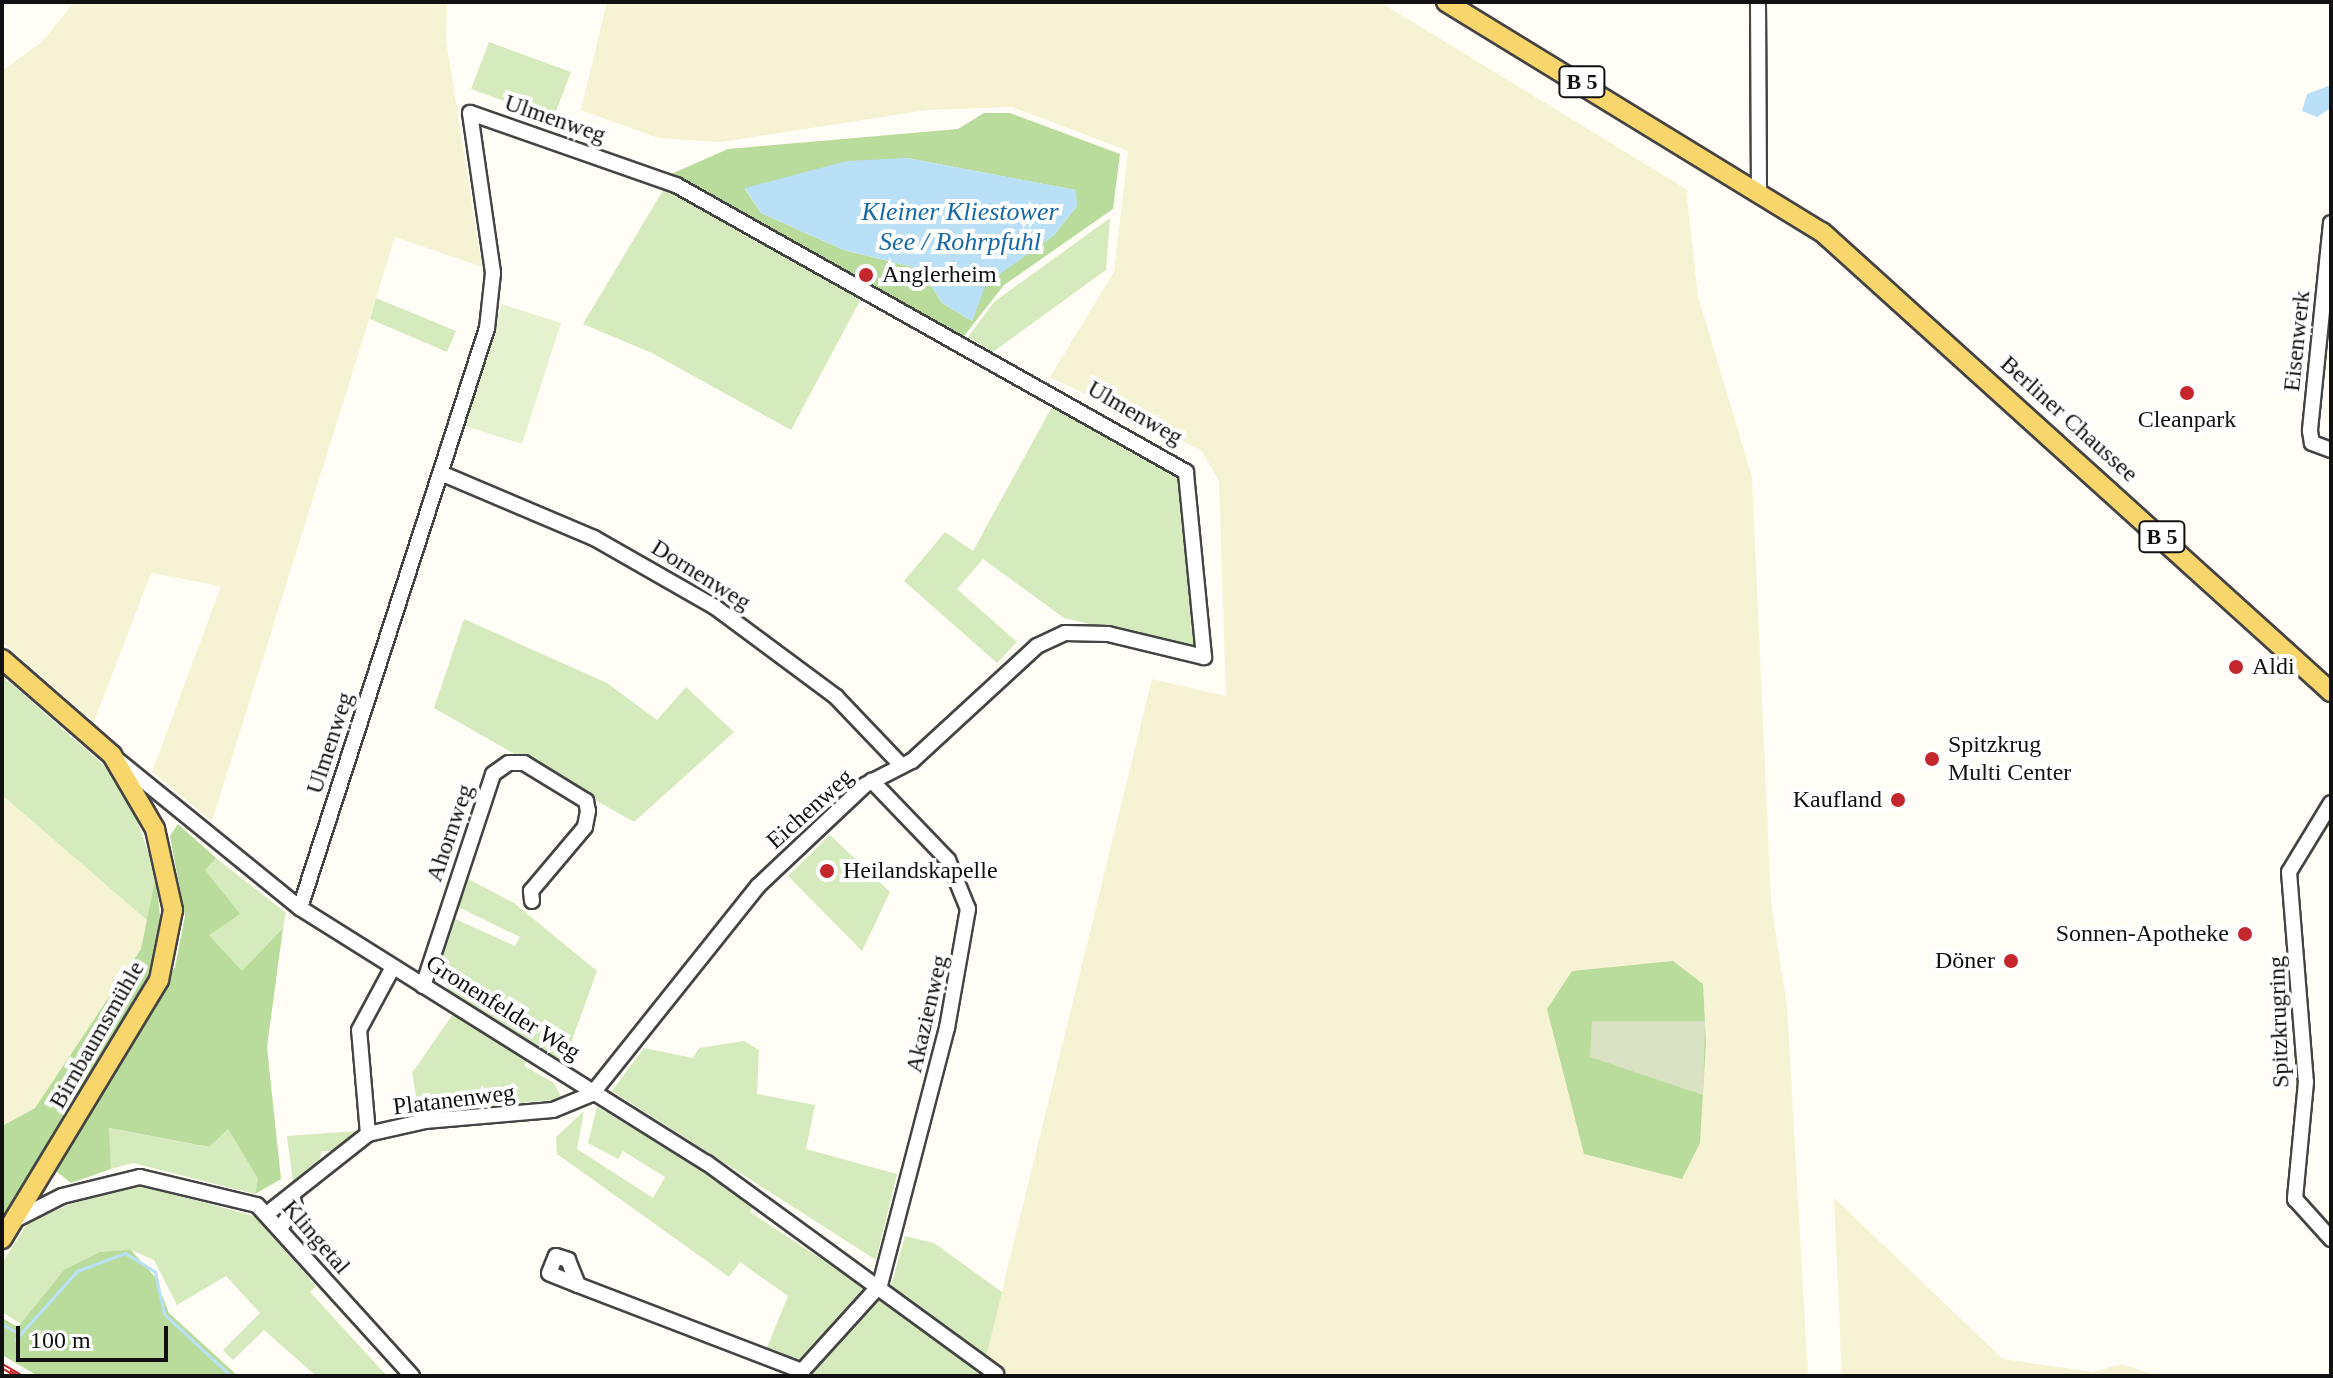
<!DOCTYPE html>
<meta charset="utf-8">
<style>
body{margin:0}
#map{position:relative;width:2333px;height:1378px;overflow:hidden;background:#fffdf5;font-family:Georgia,serif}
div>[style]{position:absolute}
.farmland>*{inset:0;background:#f6f3d4}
.green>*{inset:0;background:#d5ebbd}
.forest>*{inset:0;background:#b9dc9c}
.cemetery>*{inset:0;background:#d9e3c4}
.pitch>*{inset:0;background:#e6f2cf}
.water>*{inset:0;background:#b9e0f7}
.stream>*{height:3px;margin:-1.5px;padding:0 1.5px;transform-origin:1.5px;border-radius:1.5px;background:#b9e0f7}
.roads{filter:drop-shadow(2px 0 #444) drop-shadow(-2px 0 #444) drop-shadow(0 2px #444) drop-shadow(0 -2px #444)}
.minor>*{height:14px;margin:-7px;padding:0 7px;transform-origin:7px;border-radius:7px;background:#fff}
.major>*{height:18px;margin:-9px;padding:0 9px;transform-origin:9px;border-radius:9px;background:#f9d66b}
.rail>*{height:6px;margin-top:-3px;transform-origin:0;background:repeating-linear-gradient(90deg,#fff 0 9px,#c4262e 0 18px);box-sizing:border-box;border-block:2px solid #c4262e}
.dots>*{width:22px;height:22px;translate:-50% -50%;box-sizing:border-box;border:4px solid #fff;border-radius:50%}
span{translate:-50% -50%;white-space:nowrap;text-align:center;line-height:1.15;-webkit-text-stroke:8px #fff;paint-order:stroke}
.shield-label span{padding:2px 6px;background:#fff;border:2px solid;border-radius:6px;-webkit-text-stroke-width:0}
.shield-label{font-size:22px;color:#111;font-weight:700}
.street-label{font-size:24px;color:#111}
.poi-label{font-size:24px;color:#111}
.left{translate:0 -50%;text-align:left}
.right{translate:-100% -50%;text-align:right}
.water-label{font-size:26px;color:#1768a6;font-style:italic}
.frame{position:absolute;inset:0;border:4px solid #111;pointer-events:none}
.scale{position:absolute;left:16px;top:1326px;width:152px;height:36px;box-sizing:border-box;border:4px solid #111;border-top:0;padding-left:10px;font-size:24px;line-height:28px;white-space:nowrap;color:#111;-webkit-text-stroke:6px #fff;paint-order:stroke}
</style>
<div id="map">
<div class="farmland">
<i style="clip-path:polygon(74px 2px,447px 2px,446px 40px,482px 267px,395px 237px,212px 821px,152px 772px,221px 586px,151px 573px,94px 722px,2px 642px,2px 71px,43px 41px)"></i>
<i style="clip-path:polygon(607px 2px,1380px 2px,1686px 189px,1698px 296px,1752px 477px,1771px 902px,1787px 1006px,1808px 1376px,1000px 1376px,1004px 1369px,986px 1356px,1152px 679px,1226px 696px,1219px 481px,1201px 450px,1050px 377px,1114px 272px,1128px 151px,1012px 107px,927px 110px,721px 142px,658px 138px,581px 110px)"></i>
<i style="clip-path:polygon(2px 795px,149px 922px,141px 949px,35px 1108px,2px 1126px)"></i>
<i style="clip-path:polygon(1834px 1198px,2003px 1359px,2093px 1372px,2122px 1364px,2158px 1376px,1842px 1376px)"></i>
</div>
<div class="green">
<i style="clip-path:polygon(489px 42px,571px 72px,553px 119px,471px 89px)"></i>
<i style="clip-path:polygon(665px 187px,862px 297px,791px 430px,652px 353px,583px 324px)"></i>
<i style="clip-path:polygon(1110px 218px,1106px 270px,993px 352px,968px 337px,994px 302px)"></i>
<i style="clip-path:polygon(376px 298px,456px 331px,447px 352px,370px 319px)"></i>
<i style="clip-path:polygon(1054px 403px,1183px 479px,1197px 649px,1064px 618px,983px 559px,957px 589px,1017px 642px,997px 663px,904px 581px,945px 532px,973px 551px)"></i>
<i style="clip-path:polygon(464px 619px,607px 683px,657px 720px,686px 687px,734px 732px,634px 822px,434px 708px)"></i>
<i style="clip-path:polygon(2px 676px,107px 768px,130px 799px,156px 876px,149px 922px,2px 795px)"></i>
<i style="clip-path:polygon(830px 835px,890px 892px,862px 951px,788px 876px)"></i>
<i style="clip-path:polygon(216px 858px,286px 913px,283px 928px,242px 972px,209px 935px,205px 869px)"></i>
<i style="clip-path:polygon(468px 879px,514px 903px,597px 971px,562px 1068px,448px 992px,442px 950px,451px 917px,515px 946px,520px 937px,456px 906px)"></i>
<i style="clip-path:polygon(453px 1014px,528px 1060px,524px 1066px,554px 1083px,562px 1099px,419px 1112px,412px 1073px)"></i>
<i style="clip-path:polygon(744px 1041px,759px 1050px,757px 1094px,815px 1105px,806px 1149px,897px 1174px,876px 1260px,612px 1091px,644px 1048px,693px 1058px,699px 1048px)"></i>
<i style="clip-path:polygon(597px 1107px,697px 1166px,754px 1205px,750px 1212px,868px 1290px,817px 1353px,792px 1361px,766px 1350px,788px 1296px,740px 1262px,729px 1277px,557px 1154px,556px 1137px,584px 1111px,577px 1149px,653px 1198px,665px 1177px,623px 1151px,618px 1159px,588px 1143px)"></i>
<i style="clip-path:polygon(108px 1128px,208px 1147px,228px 1129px,258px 1179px,255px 1194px,133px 1163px,111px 1169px)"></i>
<i style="clip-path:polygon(356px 1131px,335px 1151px,322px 1151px,318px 1164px,293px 1182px,287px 1136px)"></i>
<i style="clip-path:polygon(138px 1185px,254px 1216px,316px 1286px,310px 1292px,387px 1376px,316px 1376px,264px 1330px,233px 1360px,223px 1350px,260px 1313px,226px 1276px,177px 1305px,154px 1260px,131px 1250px,64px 1270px,21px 1324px,2px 1312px,2px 1263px,28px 1223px,81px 1199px)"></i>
<i style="clip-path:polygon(905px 1236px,934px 1243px,1002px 1292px,985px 1362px,891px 1286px)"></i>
<i style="clip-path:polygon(879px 1294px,992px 1376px,811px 1376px)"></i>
</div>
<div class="forest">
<i style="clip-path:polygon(evenodd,984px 113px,1010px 113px,1120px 154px,1113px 209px,1004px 285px,964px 336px,671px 174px,728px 149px,958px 129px,984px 113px,907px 158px,1075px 190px,1077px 206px,1054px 235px,985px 284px,972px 321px,942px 303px,921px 269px,844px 250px,761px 213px,745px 189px,907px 158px)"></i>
<i style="clip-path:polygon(178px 824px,216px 858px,205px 870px,240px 914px,209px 935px,242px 971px,283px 928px,267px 1047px,281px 1179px,255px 1194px,258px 1179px,228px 1129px,209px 1147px,109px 1128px,111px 1169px,71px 1183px,53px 1169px,175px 967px,185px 916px,170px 836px)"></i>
<i style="clip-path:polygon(156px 876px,161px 926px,147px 980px,2px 1220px,2px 1126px,35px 1108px,141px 949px)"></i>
<i style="clip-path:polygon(1673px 961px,1703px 984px,1706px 1043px,1700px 1143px,1682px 1179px,1584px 1154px,1547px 1009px,1572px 971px)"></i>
<i style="clip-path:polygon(131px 1250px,155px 1277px,169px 1313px,238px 1376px,38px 1376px,2px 1355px,2px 1318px,18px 1327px,64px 1270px,100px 1252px)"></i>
</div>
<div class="cemetery">
<i style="clip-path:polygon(1592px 1021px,1705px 1021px,1703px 1095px,1590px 1057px)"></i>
</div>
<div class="pitch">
<i style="clip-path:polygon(502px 304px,561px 323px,522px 444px,463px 425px)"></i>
</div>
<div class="water">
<i style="clip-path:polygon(2331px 85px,2329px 109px,2317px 117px,2302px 111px,2307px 94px)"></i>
<i style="clip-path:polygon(907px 158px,1076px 190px,1077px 206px,1054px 235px,986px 284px,972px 321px,942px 303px,921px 269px,844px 250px,761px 213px,745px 188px,847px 161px)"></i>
</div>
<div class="stream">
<i style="left:2px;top:1324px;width:20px;rotate:30deg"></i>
<i style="left:15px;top:1340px;width:93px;rotate:-48.1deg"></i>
<i style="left:77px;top:1271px;width:51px;rotate:-20.6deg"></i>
<i style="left:125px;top:1253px;width:36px;rotate:32deg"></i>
<i style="left:155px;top:1272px;width:43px;rotate:77.9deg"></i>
<i style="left:164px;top:1314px;width:91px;rotate:42.8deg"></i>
</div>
<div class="roads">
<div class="minor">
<i style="left:1758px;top:2px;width:186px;rotate:89.7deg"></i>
<i style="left:2331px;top:223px;width:209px;rotate:95.8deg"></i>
<i style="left:2310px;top:431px;width:12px;rotate:81deg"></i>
<i style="left:2312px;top:443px;width:20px;rotate:20deg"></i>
<i style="left:443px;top:474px;width:164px;rotate:23deg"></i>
<i style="left:594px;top:538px;width:139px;rotate:29.7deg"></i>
<i style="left:715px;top:607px;width:151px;rotate:36.6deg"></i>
<i style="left:836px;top:697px;width:95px;rotate:46.3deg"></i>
<i style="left:119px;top:761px;width:233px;rotate:39.1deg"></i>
<i style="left:300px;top:908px;width:480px;rotate:32.1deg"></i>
<i style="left:707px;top:1163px;width:358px;rotate:36.1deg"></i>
<i style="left:2331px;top:803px;width:81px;rotate:121.3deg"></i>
<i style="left:2289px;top:872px;width:211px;rotate:85.4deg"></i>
<i style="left:2306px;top:1082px;width:118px;rotate:95.4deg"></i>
<i style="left:2295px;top:1199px;width:54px;rotate:48deg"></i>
<i style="left:423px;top:986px;width:223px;rotate:-71.7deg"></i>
<i style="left:493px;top:774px;width:19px;rotate:-35deg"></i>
<i style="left:509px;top:763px;width:15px"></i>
<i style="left:524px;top:763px;width:73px;rotate:31.5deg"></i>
<i style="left:586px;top:801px;width:10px;rotate:79deg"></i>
<i style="left:588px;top:811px;width:16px;rotate:101deg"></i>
<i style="left:585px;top:827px;width:84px;rotate:130.2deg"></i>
<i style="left:531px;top:891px;width:10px;rotate:84deg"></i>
<i style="left:368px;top:1134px;width:104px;rotate:-94.9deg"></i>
<i style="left:359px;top:1030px;width:72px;rotate:-61.6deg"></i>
<i style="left:268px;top:1213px;width:127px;rotate:-38.3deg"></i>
<i style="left:368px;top:1134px;width:58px;rotate:-12.8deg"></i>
<i style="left:425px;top:1121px;width:128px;rotate:-4.9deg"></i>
<i style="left:553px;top:1110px;width:42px;rotate:-22.3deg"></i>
<i style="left:592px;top:1094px;width:266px;rotate:-51.4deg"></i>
<i style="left:758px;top:886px;width:147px;rotate:-43.3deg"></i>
<i style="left:865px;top:785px;width:53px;rotate:-27.1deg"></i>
<i style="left:912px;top:761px;width:170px;rotate:-42.6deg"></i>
<i style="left:1037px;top:646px;width:31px;rotate:-25deg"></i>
<i style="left:1065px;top:633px;width:43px;rotate:1.3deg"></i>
<i style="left:1108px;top:634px;width:99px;rotate:13.5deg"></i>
<i style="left:1204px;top:657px;width:186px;rotate:-95.6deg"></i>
<i style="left:1186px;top:472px;width:585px;rotate:-150.63deg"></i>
<i style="left:676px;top:185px;width:218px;rotate:-160.7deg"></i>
<i style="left:470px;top:113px;width:162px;rotate:81.8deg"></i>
<i style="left:493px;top:273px;width:55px;rotate:96.2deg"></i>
<i style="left:487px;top:328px;width:609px;rotate:107.87deg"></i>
<i style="left:13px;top:1221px;width:55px;rotate:-27deg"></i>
<i style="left:62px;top:1196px;width:80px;rotate:-13.7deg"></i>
<i style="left:140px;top:1177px;width:120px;rotate:13.5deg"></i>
<i style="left:257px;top:1205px;width:231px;rotate:47.8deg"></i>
<i style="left:281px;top:1227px;width:24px;rotate:-55deg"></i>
<i style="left:295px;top:1207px;width:12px;rotate:-104deg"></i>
<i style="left:578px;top:1285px;width:31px;rotate:-158deg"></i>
<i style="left:549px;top:1273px;width:18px;rotate:-68deg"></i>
<i style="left:556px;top:1256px;width:13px;rotate:18deg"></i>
<i style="left:568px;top:1260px;width:27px;rotate:68deg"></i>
<i style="left:578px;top:1285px;width:240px;rotate:21deg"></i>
<i style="left:802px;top:1371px;width:116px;rotate:-47.8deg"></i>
<i style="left:880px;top:1285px;width:266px;rotate:-75.4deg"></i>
<i style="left:947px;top:1028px;width:121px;rotate:-80deg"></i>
<i style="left:968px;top:909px;width:53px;rotate:-112.2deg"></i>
<i style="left:948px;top:860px;width:110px;rotate:-133.9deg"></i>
</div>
<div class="major">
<i style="left:1446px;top:2px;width:441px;rotate:31.5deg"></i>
<i style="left:1822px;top:232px;width:686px;rotate:42.11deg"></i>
<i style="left:2px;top:659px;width:146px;rotate:41.1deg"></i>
<i style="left:112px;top:755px;width:86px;rotate:59.8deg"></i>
<i style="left:155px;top:829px;width:83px;rotate:77.5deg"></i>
<i style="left:173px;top:910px;width:71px;rotate:101.3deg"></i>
<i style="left:159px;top:980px;width:303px;rotate:121.2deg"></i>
</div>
</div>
<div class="rail">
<i style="left:2px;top:1366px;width:20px;rotate:30deg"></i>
</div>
<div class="dots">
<i style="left:866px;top:275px;background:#c4262e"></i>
<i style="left:2187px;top:393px;background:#c4262e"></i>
<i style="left:2236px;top:667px;background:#c4262e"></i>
<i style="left:1932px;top:759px;background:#c4262e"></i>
<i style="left:1898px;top:800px;background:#c4262e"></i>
<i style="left:827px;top:871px;background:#c4262e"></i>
<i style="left:2245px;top:934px;background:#c4262e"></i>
<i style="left:2011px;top:961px;background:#c4262e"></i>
</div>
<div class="shield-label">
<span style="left:1582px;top:82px">B 5</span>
<span style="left:2162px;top:537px">B 5</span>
</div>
<div class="street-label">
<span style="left:555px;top:119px;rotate:19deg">Ulmenweg</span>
<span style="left:2297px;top:341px;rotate:-84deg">Eisenwerk</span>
<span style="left:1135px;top:413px;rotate:30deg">Ulmenweg</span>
<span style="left:2069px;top:419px;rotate:42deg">Berliner Chaussee</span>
<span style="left:701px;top:575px;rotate:32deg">Dornenweg</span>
<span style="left:330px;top:743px;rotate:-72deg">Ulmenweg</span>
<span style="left:810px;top:809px;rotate:-42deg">Eichenweg</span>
<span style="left:450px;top:833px;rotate:-71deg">Ahornweg</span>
<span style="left:503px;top:1008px;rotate:32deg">Gronenfelder Weg</span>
<span style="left:927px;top:1014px;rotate:-77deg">Akazienweg</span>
<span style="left:2279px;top:1022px;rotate:-92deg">Spitzkrugring</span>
<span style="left:97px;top:1035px;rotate:-60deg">Birnbaumsmühle</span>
<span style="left:454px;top:1100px;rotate:-7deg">Platanenweg</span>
<span style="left:316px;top:1237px;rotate:49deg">Klingetal</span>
</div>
<div class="poi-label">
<span class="left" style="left:882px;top:275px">Anglerheim</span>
<span style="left:2187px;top:420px">Cleanpark</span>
<span class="left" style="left:2252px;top:667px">Aldi</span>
<span class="left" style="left:1948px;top:759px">Spitzkrug<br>Multi Center</span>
<span class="right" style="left:1882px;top:800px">Kaufland</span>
<span class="left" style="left:843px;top:871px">Heilandskapelle</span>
<span class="right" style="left:2229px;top:934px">Sonnen-Apotheke</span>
<span class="right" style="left:1995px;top:961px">Döner</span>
</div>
<div class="water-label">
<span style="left:960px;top:227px">Kleiner Kliestower<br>See / Rohrpfuhl</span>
</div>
<div class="frame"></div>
<div class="scale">100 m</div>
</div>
